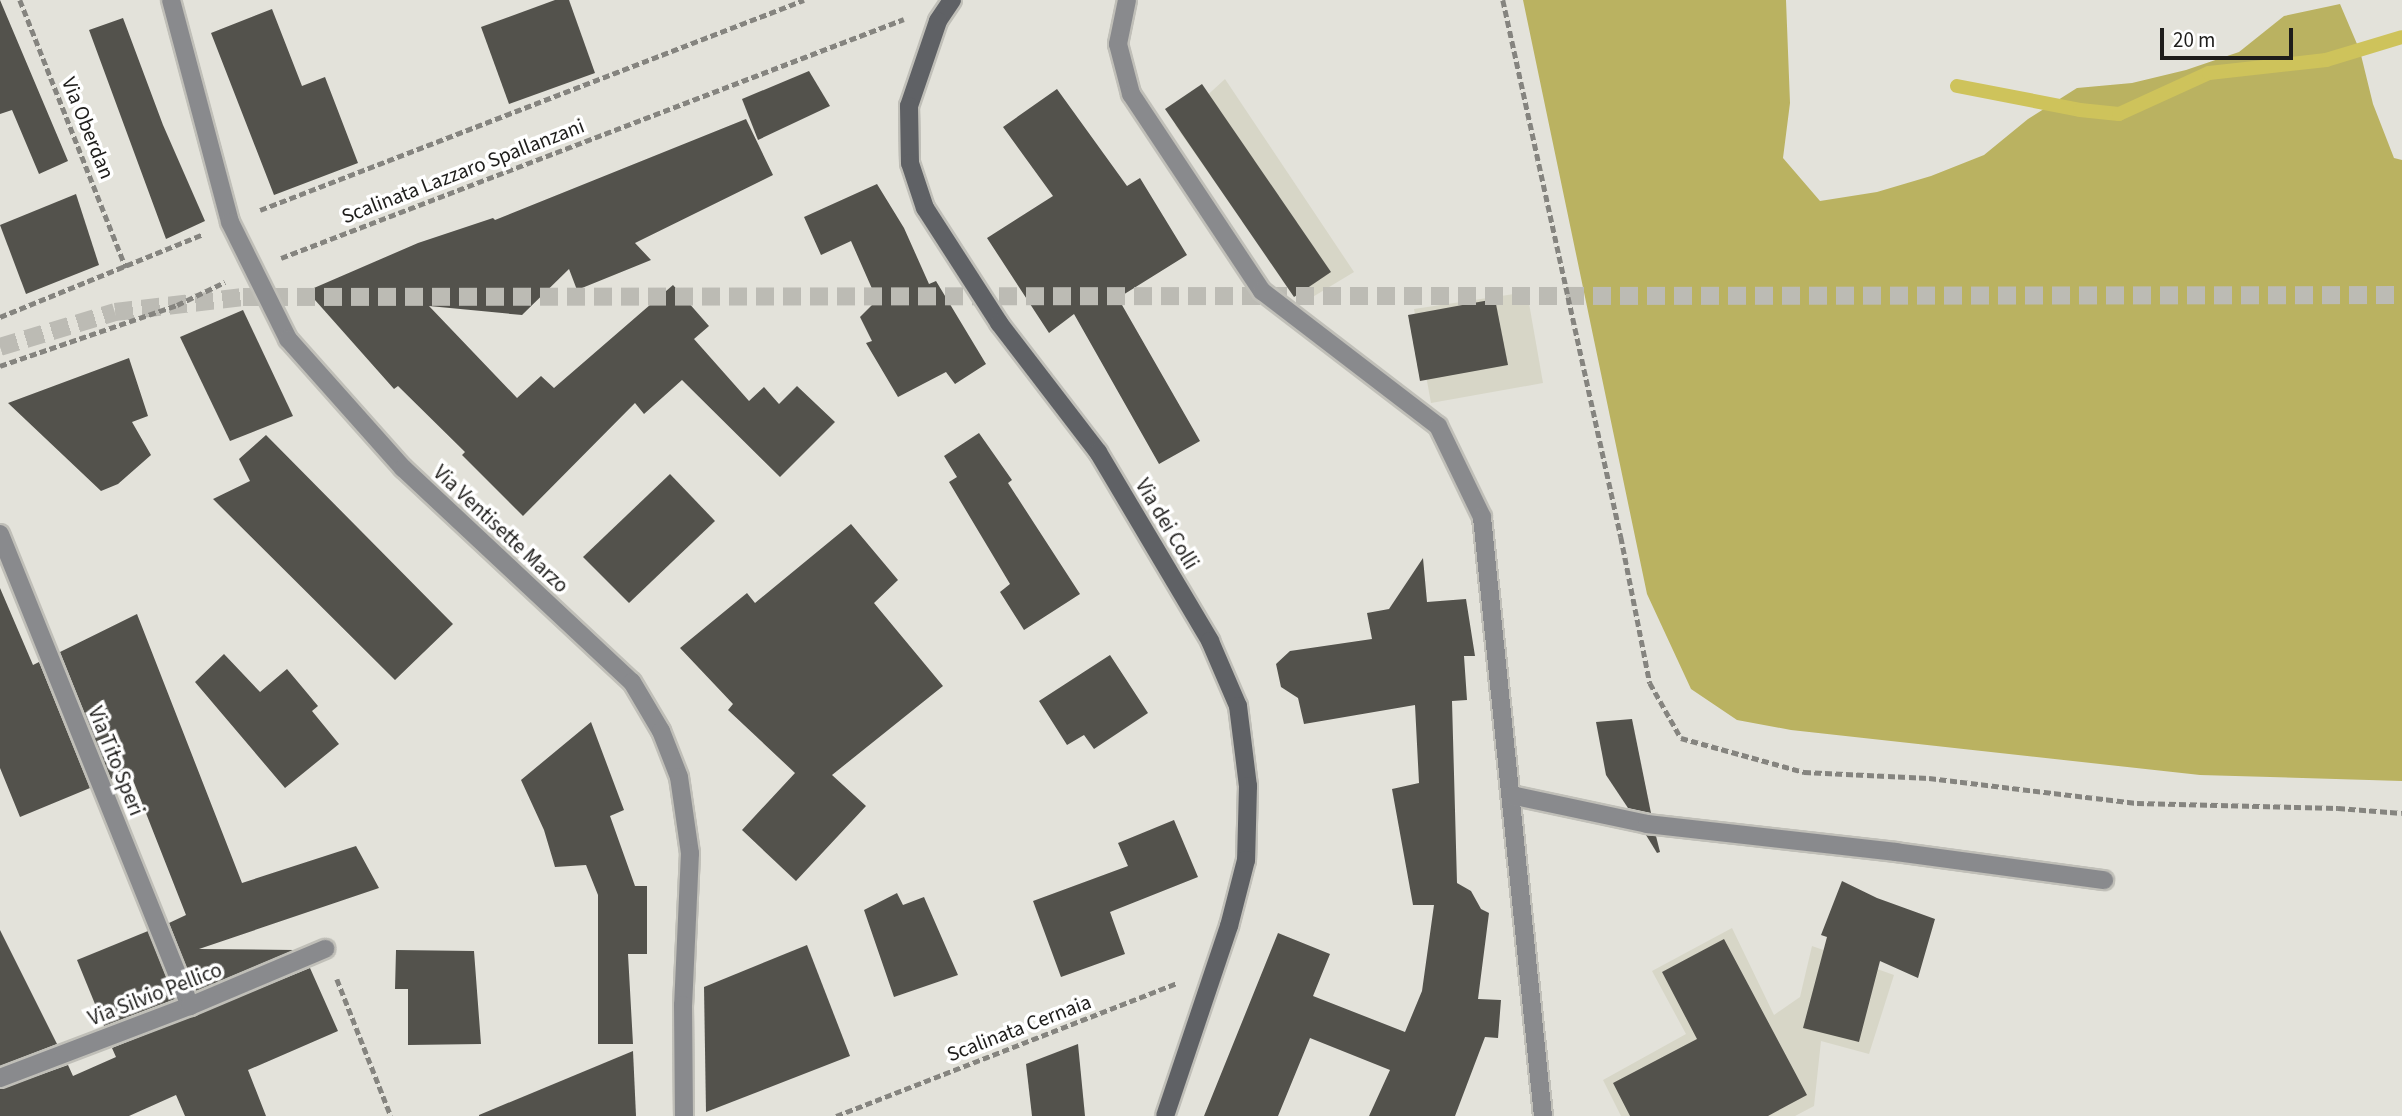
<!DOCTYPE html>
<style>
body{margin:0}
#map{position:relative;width:2402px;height:1116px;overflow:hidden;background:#e3e2da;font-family:"Source Sans 3",sans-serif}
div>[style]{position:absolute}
.built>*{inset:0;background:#d7d6c7}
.green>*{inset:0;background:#bab261}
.stream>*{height:14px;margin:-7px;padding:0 7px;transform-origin:7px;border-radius:7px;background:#cec35b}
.building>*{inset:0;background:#53524c}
.secondary-tunnel>*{height:18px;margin-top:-9px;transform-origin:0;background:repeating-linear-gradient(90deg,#bcbbb4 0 18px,transparent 0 27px)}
.path>*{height:4.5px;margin-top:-2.25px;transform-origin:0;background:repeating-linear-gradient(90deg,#85847f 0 7px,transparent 0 10.5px)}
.roads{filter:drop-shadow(2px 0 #c0bfb8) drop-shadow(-2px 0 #c0bfb8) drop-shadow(0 2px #c0bfb8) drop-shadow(0 -2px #c0bfb8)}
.lane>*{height:18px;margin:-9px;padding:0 9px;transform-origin:9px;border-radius:9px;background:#898a8d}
.street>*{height:18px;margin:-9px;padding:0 9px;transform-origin:9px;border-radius:9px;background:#898a8d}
.secondary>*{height:18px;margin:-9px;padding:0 9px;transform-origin:9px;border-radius:9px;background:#5f6165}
span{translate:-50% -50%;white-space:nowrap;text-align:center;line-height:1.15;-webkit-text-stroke:7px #fff;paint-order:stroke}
.street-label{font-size:21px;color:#1e1d1b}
.scale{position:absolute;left:2160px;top:28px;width:133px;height:32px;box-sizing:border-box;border:4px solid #1e1d1b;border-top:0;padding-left:9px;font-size:21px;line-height:24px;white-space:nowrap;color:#1e1d1b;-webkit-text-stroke:5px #fff;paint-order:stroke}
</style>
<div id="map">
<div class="built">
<i style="clip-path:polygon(1225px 79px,1354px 272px,1301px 304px,1175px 125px)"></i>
<i style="clip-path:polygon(1527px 292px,1543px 383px,1431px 403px,1414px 309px)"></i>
<i style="clip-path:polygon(1732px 928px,1774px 1015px,1800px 997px,1812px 946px,1894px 975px,1869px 1054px,1821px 1041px,1814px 1106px,1795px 1116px,1621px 1116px,1603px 1080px,1686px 1034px,1652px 971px)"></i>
</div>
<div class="green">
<i style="clip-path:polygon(1523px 0,1786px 0,1790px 103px,1783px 158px,1820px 201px,1877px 192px,1931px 176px,1984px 155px,2028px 119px,2077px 88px,2132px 83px,2186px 70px,2239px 52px,2284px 16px,2340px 4px,2360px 51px,2373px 104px,2394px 158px,2402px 160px,2402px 781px,2200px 775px,1791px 730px,1737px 720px,1691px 689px,1647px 594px)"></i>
</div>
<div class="stream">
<i style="left:1957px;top:86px;width:125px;rotate:11deg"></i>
<i style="left:2080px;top:110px;width:39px;rotate:6deg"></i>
<i style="left:2119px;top:114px;width:99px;rotate:-24.5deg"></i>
<i style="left:2209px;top:73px;width:118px;rotate:-6.3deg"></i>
<i style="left:2326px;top:60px;width:79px;rotate:-16.8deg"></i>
</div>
<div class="building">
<i style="clip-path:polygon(0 0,68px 161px,39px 174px,12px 110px,0 114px)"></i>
<i style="clip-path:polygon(555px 0,569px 0,595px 73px,509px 104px,481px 27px)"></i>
<i style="clip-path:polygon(272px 9px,302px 86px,325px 77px,358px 163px,274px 195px,211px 33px)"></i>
<i style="clip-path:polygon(123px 18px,163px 125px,205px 221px,166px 239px,89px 30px)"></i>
<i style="clip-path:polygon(809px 71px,830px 106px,758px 140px,742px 99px)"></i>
<i style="clip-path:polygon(1202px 84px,1331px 272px,1294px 297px,1165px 109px)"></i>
<i style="clip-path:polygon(1057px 89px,1127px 186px,1140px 178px,1187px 255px,1118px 298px,1200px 441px,1159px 464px,1074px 314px,1049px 333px,987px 238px,1053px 196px,1003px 127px)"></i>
<i style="clip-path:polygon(746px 119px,773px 175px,635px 243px,651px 260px,577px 290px,569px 269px,522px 315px,429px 306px,517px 398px,541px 376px,554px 388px,673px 285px,709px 326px,694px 339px,749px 401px,764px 387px,779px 404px,797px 386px,835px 422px,780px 477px,682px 380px,644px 414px,635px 403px,523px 516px,462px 455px,465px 452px,398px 386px,394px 389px,307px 291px,418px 243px,493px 218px,495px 220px)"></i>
<i style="clip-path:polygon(877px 184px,904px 228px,929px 284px,936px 281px,986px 364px,955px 384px,946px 372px,898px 397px,866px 343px,872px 341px,860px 317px,877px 300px,851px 241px,821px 255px,804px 217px)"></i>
<i style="clip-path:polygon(76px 194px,99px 265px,26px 294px,0 225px)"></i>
<i style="clip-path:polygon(1495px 299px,1508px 365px,1420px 381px,1408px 315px)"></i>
<i style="clip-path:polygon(243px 310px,293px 416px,230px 441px,180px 337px)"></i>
<i style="clip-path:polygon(129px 358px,148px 416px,132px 422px,151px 455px,118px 484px,101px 491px,8px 403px)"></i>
<i style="clip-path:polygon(979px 433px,1012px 480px,1008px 483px,1080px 594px,1024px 630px,1000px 592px,1010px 584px,949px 482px,957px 477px,944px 456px)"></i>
<i style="clip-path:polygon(266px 435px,453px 624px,395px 680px,213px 499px,250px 481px,239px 459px)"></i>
<i style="clip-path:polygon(670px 474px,715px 521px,629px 603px,583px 557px)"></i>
<i style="clip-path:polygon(851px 524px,898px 580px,874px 603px,943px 686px,832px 775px,866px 806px,796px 881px,742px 830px,795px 773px,728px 710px,733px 704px,680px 648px,747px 593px,755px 603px)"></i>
<i style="clip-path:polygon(1423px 558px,1427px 602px,1466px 599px,1475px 656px,1464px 656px,1467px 700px,1452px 701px,1457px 883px,1471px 891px,1481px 909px,1489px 913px,1478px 999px,1501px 1000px,1498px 1038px,1485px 1037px,1455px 1116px,1369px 1116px,1390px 1070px,1310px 1038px,1278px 1116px,1204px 1116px,1278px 933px,1330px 954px,1313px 996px,1405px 1032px,1422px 991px,1434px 905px,1413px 905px,1392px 789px,1419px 783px,1415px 705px,1304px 724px,1298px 698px,1281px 687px,1276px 664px,1290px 651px,1372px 639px,1367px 613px,1389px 609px)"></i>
<i style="clip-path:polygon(0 588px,33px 665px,39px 662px,90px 788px,20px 817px,0 768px)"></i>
<i style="clip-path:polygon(137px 614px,242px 883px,356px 846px,379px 888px,199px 949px,294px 950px,196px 991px,169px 923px,186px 915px,129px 770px,111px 779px,60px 652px)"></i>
<i style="clip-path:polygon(224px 654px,260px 692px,287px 669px,318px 706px,312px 711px,339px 744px,285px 788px,195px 682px)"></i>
<i style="clip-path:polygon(1110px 655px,1148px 713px,1094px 749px,1084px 735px,1067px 745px,1039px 701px)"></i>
<i style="clip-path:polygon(1632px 719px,1651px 813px,1628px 808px,1606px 775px,1596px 722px)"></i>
<i style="clip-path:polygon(591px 722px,624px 810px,610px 816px,635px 886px,647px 886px,647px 954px,628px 954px,633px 1044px,598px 1044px,598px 895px,586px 865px,555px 867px,544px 830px,521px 780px)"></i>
<i style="clip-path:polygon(1174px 820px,1198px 877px,1110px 912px,1125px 954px,1061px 977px,1033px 901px,1128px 866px,1118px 843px)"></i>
<i style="clip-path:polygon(1646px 835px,1656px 836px,1660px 852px,1657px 853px)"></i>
<i style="clip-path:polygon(1842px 881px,1877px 898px,1935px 919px,1918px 978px,1880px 961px,1859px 1042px,1803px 1028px,1827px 937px,1821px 935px)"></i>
<i style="clip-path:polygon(897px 893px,903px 905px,924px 897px,958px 975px,894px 997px,864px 910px)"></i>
<i style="clip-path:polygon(0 930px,57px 1044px,0 1066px)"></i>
<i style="clip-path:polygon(148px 931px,175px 999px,104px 1026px,77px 960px)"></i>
<i style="clip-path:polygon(1724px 939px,1807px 1095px,1768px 1116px,1630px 1116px,1613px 1083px,1697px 1039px,1662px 972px)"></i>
<i style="clip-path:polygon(807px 945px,850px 1056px,706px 1112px,704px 987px)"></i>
<i style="clip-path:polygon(396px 950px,474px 951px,481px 1044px,408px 1045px,408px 989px,395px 989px)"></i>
<i style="clip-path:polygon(310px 968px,338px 1031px,248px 1070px,266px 1116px,185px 1116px,176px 1095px,129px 1116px,0 1116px,0 1089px,68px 1065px,73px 1076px,116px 1057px,112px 1048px)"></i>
<i style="clip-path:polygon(1078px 1044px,1085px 1116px,1032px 1116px,1026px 1064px)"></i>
<i style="clip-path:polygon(633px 1051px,636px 1116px,479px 1116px,479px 1115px)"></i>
</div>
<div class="secondary-tunnel">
<i style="left:0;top:347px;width:120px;rotate:-16.9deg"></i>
<i style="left:115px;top:312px;width:129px;rotate:-6.7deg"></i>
<i style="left:243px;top:297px;width:2159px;rotate:-0.05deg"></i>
</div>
<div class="path">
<i style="left:20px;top:0;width:288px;rotate:68.4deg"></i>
<i style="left:1503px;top:0;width:550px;rotate:77.61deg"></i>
<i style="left:1621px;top:537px;width:149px;rotate:78.8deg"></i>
<i style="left:1650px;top:683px;width:63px;rotate:60.6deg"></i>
<i style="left:1681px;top:738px;width:128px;rotate:15.5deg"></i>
<i style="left:1804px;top:772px;width:125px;rotate:2.7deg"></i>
<i style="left:1929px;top:778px;width:209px;rotate:6.9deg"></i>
<i style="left:2137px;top:803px;width:201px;rotate:1.4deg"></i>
<i style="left:2338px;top:808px;width:64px;rotate:4.5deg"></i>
<i style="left:260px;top:210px;width:583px;rotate:-21.11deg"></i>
<i style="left:281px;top:258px;width:667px;rotate:-20.99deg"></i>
<i style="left:0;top:317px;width:219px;rotate:-22.2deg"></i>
<i style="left:0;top:366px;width:187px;rotate:-19deg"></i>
<i style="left:177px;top:305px;width:53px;rotate:-25.6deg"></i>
<i style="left:337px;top:979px;width:147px;rotate:68.5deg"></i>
<i style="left:836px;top:1116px;width:366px;rotate:-21.3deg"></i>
</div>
<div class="roads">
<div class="lane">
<i style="left:1127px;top:0;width:45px;rotate:101.6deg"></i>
<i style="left:1118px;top:44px;width:52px;rotate:75.4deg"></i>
<i style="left:1131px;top:94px;width:237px;rotate:56.4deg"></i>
<i style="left:1262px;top:291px;width:222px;rotate:37.5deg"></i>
<i style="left:1438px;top:426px;width:101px;rotate:64.2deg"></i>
<i style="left:1482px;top:517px;width:602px;rotate:84.19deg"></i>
<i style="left:1511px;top:795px;width:139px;rotate:12deg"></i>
<i style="left:1647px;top:824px;width:251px;rotate:6.4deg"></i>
<i style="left:1896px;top:852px;width:210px;rotate:7.7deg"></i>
</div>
<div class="street">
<i style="left:171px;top:0;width:230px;rotate:75.1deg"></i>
<i style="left:230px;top:222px;width:131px;rotate:63.6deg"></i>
<i style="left:288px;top:339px;width:173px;rotate:48.3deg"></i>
<i style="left:403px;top:468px;width:313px;rotate:43.1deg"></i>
<i style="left:632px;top:682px;width:57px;rotate:59.4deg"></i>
<i style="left:661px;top:731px;width:49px;rotate:68.6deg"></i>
<i style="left:679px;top:777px;width:77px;rotate:81.8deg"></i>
<i style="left:690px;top:853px;width:152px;rotate:92.6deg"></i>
<i style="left:683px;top:1005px;width:111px;rotate:89.5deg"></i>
<i style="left:0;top:534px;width:509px;rotate:68.07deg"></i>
<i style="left:0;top:1078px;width:203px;rotate:-20.8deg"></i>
<i style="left:190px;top:1006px;width:147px;rotate:-22.9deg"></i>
</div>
<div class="secondary">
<i style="left:952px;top:0;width:25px;rotate:124deg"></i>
<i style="left:938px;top:21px;width:90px;rotate:108.8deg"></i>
<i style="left:909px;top:106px;width:57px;rotate:89deg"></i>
<i style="left:910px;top:163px;width:47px;rotate:71.6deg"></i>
<i style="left:925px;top:208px;width:137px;rotate:57.2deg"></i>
<i style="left:999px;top:323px;width:163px;rotate:52.5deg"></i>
<i style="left:1098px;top:452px;width:220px;rotate:59.3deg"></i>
<i style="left:1210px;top:641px;width:71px;rotate:66.7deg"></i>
<i style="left:1238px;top:706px;width:81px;rotate:82.9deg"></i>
<i style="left:1248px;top:786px;width:74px;rotate:91.5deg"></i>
<i style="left:1246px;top:860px;width:68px;rotate:104.4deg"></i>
<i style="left:1229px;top:926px;width:200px;rotate:108.6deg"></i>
</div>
</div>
<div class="street-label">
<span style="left:88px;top:128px;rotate:68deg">Via Oberdan</span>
<span style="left:463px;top:171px;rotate:-21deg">Scalinata Lazzaro Spallanzani</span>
<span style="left:1167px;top:524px;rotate:59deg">Via dei Colli</span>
<span style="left:501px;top:529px;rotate:43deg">Via Ventisette Marzo</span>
<span style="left:116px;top:761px;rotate:68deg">Via Tito Speri</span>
<span style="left:155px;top:994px;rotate:-21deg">Via Silvio Pellico</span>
<span style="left:1019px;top:1028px;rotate:-21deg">Scalinata Cernaia</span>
</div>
<div class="scale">20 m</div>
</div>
